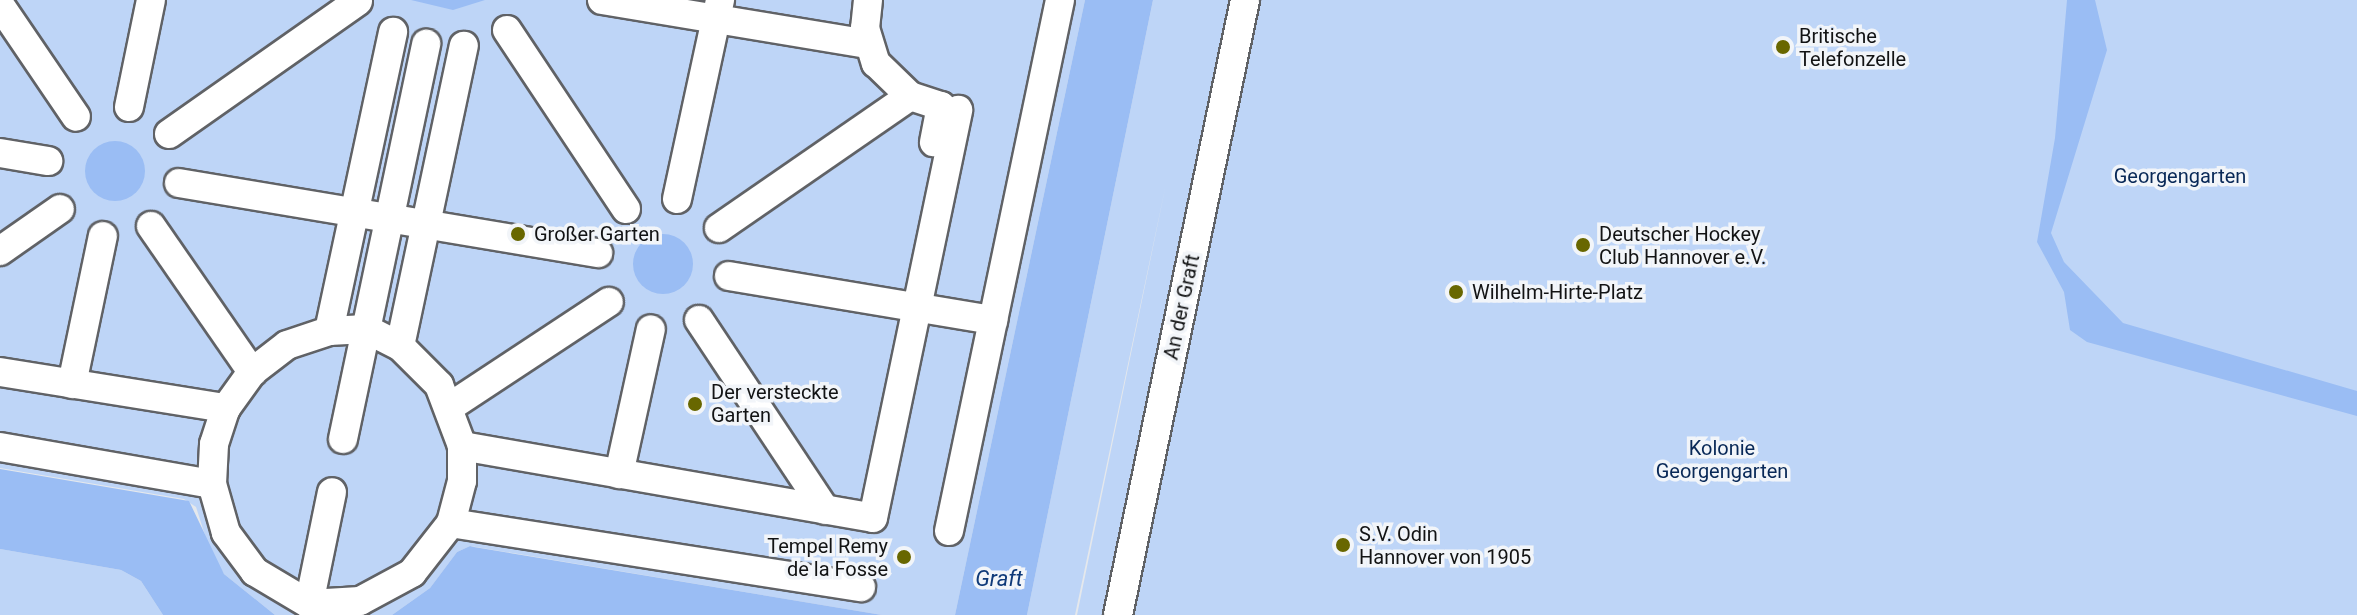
<!DOCTYPE html>
<meta charset="utf-8">
<style>
body{margin:0}
#map{position:relative;width:2357px;height:615px;overflow:hidden;background:#e5e8ec;font-family:Roboto,sans-serif}
div>[style]{position:absolute}
.green>*{inset:0;background:#bed5f7}
.water>*{inset:0;background:#9abdf4}
.round{border-radius:50%}
.roads{filter:drop-shadow(2px 0 #606266) drop-shadow(-2px 0 #606266) drop-shadow(0 2px #606266) drop-shadow(0 -2px #606266)}
.minor>*{height:28px;margin:-14px;padding:0 14px;transform-origin:14px;border-radius:14px;background:#fff}
.dots>*{width:22px;height:22px;translate:-50% -50%;box-sizing:border-box;border:4px solid #f2f5f9;border-radius:50%}
span{translate:-50% -50%;white-space:nowrap;text-align:center;line-height:1.15;-webkit-text-stroke:7px #f2f5f9;paint-order:stroke}
.poi-label{font-size:20px;color:#121314}
.left{translate:0 -50%;text-align:left}
.right{translate:-100% -50%;text-align:right}
.park-label{font-size:20px;color:#082857}
.street-label{font-size:20px;color:#121314}
.water-label{font-size:22px;color:#0f3a79;font-style:italic}
</style>
<div id="map">
<div class="green">
<i style="clip-path:polygon(0 0,1085px 0,955px 615px,882px 615px,470px 546px,457px 552px,430px 588px,392px 615px,275px 615px,224px 574px,210px 551px,196px 507px,184px 499px,0 468px)"></i>
<i style="clip-path:polygon(1153px 0,1241px 0,1113px 615px,1077px 615px,1166px 184px,1075px 615px,1027px 615px)"></i>
<i style="clip-path:polygon(1257px 0,2357px 0,2357px 615px,1127px 615px)"></i>
<i style="clip-path:polygon(0 549px,121px 570px,141px 581px,163px 615px,0 615px)"></i>
</div>
<div class="water">
<i style="clip-path:polygon(411px 0,485px 0,453px 10px)"></i>
<i style="clip-path:polygon(1085px 0,1153px 0,1027px 615px,955px 615px)"></i>
<i style="clip-path:polygon(2067px 0,2095px 0,2107px 50px,2051px 233px,2064px 262px,2123px 323px,2357px 391px,2357px 416px,2087px 342px,2070px 330px,2064px 292px,2037px 242px,2055px 138px)"></i>
<i class="round" style="left:85px;top:141px;width:60px;height:60px"></i>
<i class="round" style="left:633px;top:234px;width:60px;height:60px"></i>
<i style="clip-path:polygon(0 469px,189px 501px,224px 574px,275px 615px,163px 615px,141px 581px,121px 570px,0 549px)"></i>
<i style="clip-path:polygon(470px 546px,474px 547px,882px 615px,392px 615px,430px 588px,457px 552px)"></i>
</div>
<div class="roads">
<div class="minor">
<i style="left:602px;top:0;width:270px;rotate:9.4deg"></i>
<i style="left:868px;top:0;width:28px;rotate:96deg"></i>
<i style="left:865px;top:28px;width:37px;rotate:73deg"></i>
<i style="left:876px;top:63px;width:47px;rotate:44.1deg"></i>
<i style="left:910px;top:96px;width:33px;rotate:18deg"></i>
<i style="left:941px;top:106px;width:37px;rotate:101deg"></i>
<i style="left:0;top:5px;width:135px;rotate:55.8deg"></i>
<i style="left:507px;top:30px;width:215px;rotate:56.4deg"></i>
<i style="left:129px;top:107px;width:109px;rotate:-78.4deg"></i>
<i style="left:169px;top:134px;width:231px;rotate:-35.1deg"></i>
<i style="left:0;top:153px;width:49px;rotate:9.5deg"></i>
<i style="left:179px;top:183px;width:425px;rotate:9.5deg"></i>
<i style="left:677px;top:199px;width:204px;rotate:-77.8deg"></i>
<i style="left:151px;top:226px;width:178px;rotate:55.3deg"></i>
<i style="left:719px;top:228px;width:232px;rotate:-34.6deg"></i>
<i style="left:0;top:251px;width:73px;rotate:-35deg"></i>
<i style="left:729px;top:276px;width:268px;rotate:9.5deg"></i>
<i style="left:699px;top:320px;width:228px;rotate:56.4deg"></i>
<i style="left:366px;top:329px;width:38px;rotate:27deg"></i>
<i style="left:400px;top:346px;width:55px;rotate:45deg"></i>
<i style="left:439px;top:385px;width:65px;rotate:69.3deg"></i>
<i style="left:462px;top:446px;width:35px;rotate:90deg"></i>
<i style="left:462px;top:481px;width:43px;rotate:104.7deg"></i>
<i style="left:451px;top:523px;width:63px;rotate:128deg"></i>
<i style="left:412px;top:573px;width:59px;rotate:151.7deg"></i>
<i style="left:360px;top:601px;width:51px;rotate:176.6deg"></i>
<i style="left:309px;top:604px;width:63px;rotate:-149.3deg"></i>
<i style="left:255px;top:572px;width:49px;rotate:-126.6deg"></i>
<i style="left:226px;top:533px;width:51px;rotate:-105.9deg"></i>
<i style="left:212px;top:484px;width:40px;rotate:-87.1deg"></i>
<i style="left:214px;top:444px;width:38px;rotate:-72deg"></i>
<i style="left:226px;top:408px;width:44px;rotate:-54.2deg"></i>
<i style="left:252px;top:372px;width:44px;rotate:-37.6deg"></i>
<i style="left:287px;top:345px;width:44px;rotate:-18.4deg"></i>
<i style="left:329px;top:331px;width:37px;rotate:-3deg"></i>
<i style="left:329px;top:331px;width:306px;rotate:-77.9deg"></i>
<i style="left:400px;top:346px;width:307px;rotate:-78deg"></i>
<i style="left:0;top:372px;width:229px;rotate:9.1deg"></i>
<i style="left:72px;top:384px;width:151px;rotate:-78.2deg"></i>
<i style="left:451px;top:406px;width:189px;rotate:-33.4deg"></i>
<i style="left:343px;top:439px;width:404px;rotate:-78.1deg"></i>
<i style="left:462px;top:446px;width:417px;rotate:9.9deg"></i>
<i style="left:873px;top:518px;width:417px;rotate:-78.2deg"></i>
<i style="left:0;top:447px;width:215px;rotate:9.9deg"></i>
<i style="left:619px;top:474px;width:148px;rotate:-77.6deg"></i>
<i style="left:451px;top:523px;width:415px;rotate:8.9deg"></i>
<i style="left:949px;top:531px;width:542px;rotate:-78.19deg"></i>
<i style="left:309px;top:604px;width:114px;rotate:-78.4deg"></i>
<i style="left:1118px;top:615px;width:628px;rotate:-78.33deg"></i>
</div>
</div>
<div class="dots">
<i style="left:1783px;top:47px;background:#686700"></i>
<i style="left:518px;top:234px;background:#686700"></i>
<i style="left:1583px;top:245px;background:#686700"></i>
<i style="left:1456px;top:292px;background:#686700"></i>
<i style="left:695px;top:404px;background:#686700"></i>
<i style="left:1343px;top:545px;background:#686700"></i>
<i style="left:904px;top:557px;background:#686700"></i>
</div>
<div class="poi-label">
<span class="left" style="left:1799px;top:48px">Britische<br>Telefonzelle</span>
<span class="left" style="left:534px;top:234px">Großer Garten</span>
<span class="left" style="left:1599px;top:246px">Deutscher Hockey<br>Club Hannover e.V.</span>
<span class="left" style="left:1472px;top:292px">Wilhelm-Hirte-Platz</span>
<span class="left" style="left:711px;top:404px">Der versteckte<br>Garten</span>
<span class="left" style="left:1359px;top:546px">S.V. Odin<br>Hannover von 1905</span>
<span class="right" style="left:888px;top:558px">Tempel Remy<br>de la Fosse</span>
</div>
<div class="park-label">
<span style="left:2180px;top:176px">Georgengarten</span>
<span style="left:1722px;top:460px">Kolonie<br>Georgengarten</span>
</div>
<div class="street-label">
<span style="left:1182px;top:307px;rotate:-78deg">An der Graft</span>
</div>
<div class="water-label">
<span style="left:999px;top:579px">Graft</span>
</div>
</div>
